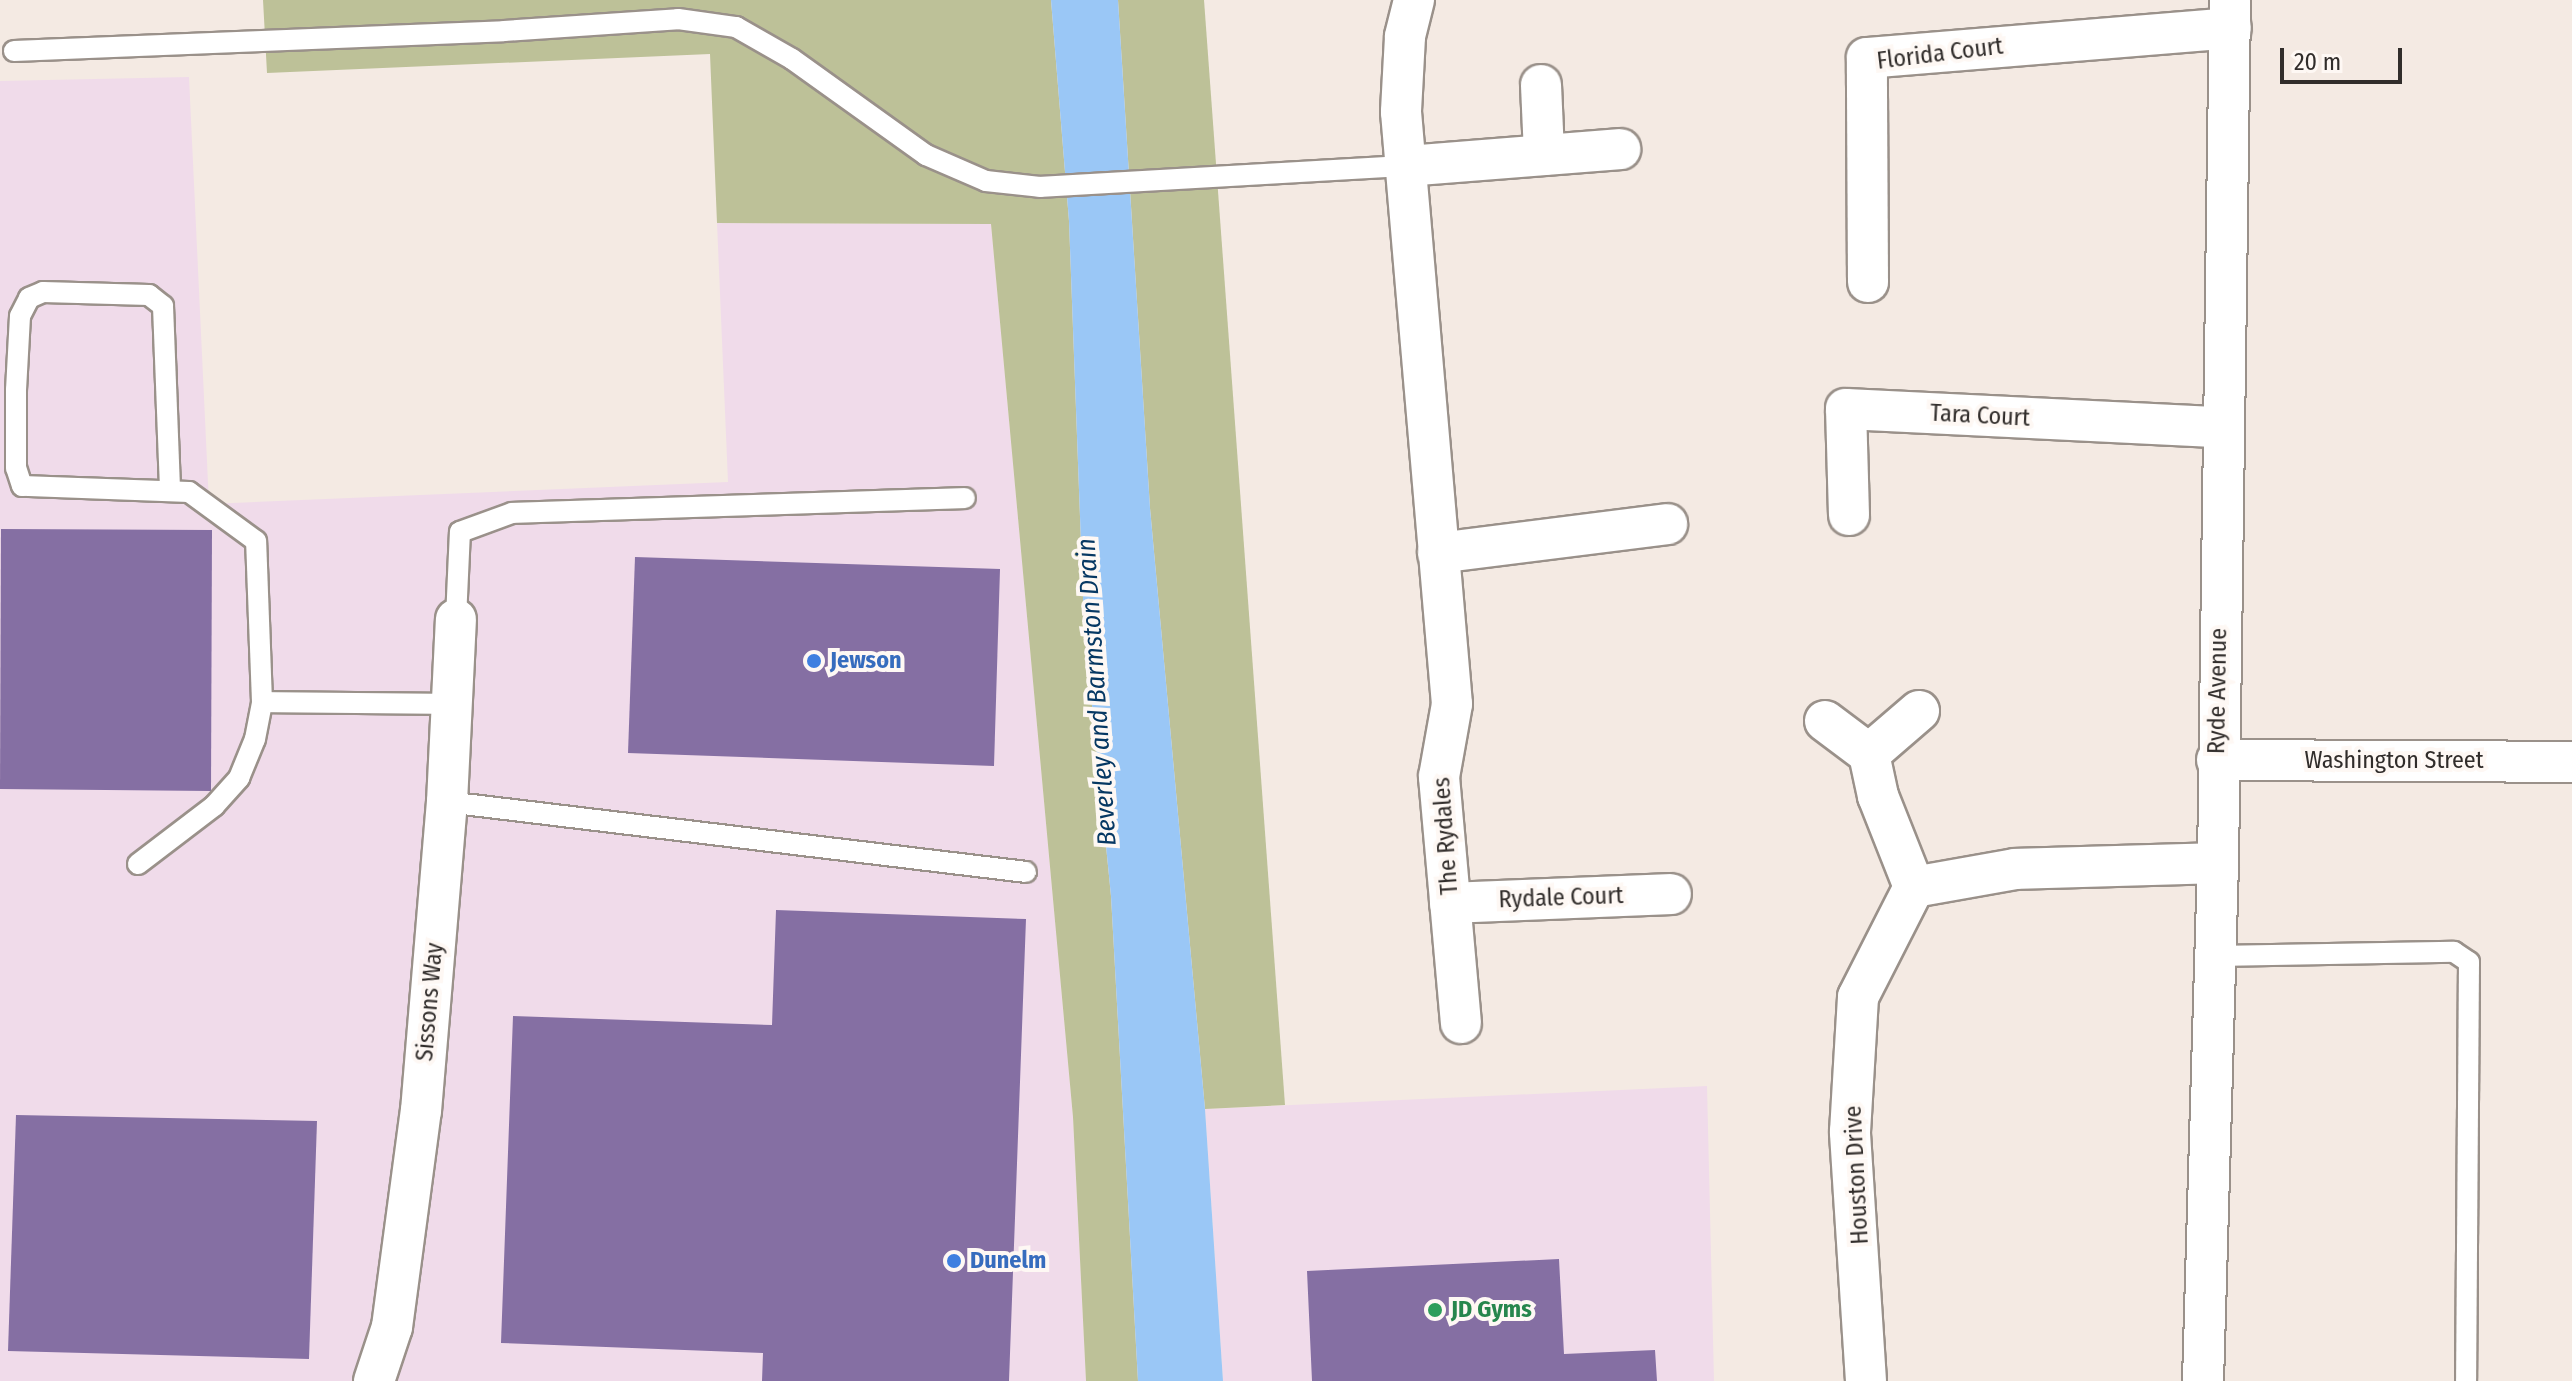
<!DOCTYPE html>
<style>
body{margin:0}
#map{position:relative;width:2572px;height:1381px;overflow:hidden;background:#f4eae3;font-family:"Fira Sans Condensed",sans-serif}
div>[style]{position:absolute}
.commercial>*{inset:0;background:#f0dbea}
.green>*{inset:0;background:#bdc198}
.water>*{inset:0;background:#9ac7f6}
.building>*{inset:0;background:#856fa3}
.roads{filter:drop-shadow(2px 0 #9a918a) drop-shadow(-2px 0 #9a918a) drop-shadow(0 2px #9a918a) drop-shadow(0 -2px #9a918a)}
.lane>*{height:20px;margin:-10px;padding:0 10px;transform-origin:10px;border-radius:10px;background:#fff}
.street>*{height:40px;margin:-20px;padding:0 20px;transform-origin:20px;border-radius:20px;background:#fff}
.dots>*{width:22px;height:22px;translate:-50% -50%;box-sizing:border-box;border:4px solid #fef8f4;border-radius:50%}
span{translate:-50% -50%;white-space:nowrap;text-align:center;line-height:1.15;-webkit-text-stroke:8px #fef8f4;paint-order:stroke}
.street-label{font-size:24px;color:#312d2b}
.shop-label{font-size:24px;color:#366cbe;font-weight:700}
.left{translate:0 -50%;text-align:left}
.leisure-label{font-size:24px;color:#27864d;font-weight:700}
.water-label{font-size:26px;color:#063863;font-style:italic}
.scale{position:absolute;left:2280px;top:48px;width:122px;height:36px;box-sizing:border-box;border:4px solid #312d2b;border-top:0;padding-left:10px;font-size:24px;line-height:28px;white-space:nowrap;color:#312d2b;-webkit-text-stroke:6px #fef8f4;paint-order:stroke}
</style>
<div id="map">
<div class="commercial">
<i style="clip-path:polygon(189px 77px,209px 504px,728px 482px,717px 223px,991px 224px,1073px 1117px,1086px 1381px,0 1381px,0 81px)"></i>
<i style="clip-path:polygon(1707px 1086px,1714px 1381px,1223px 1381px,1205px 1109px)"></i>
</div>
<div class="green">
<i style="clip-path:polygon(263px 0,1051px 0,1069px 221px,1084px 624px,1111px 896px,1138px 1381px,1086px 1381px,1073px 1117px,991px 224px,717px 223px,710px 54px,267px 73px)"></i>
<i style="clip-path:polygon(1118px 0,1204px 0,1285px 1105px,1205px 1109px,1150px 508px)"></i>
</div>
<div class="water">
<i style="clip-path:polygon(1051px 0,1118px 0,1150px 508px,1205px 1109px,1223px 1381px,1138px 1381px,1111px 896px,1084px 624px,1069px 221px)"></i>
</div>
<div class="building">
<i style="clip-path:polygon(1px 529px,212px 530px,211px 791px,0 789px)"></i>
<i style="clip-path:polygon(635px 557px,1000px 569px,994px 766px,628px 753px)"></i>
<i style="clip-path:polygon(776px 910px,1026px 919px,1009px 1381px,762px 1381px,763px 1353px,501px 1343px,513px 1016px,772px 1025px)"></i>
<i style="clip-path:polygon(16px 1115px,317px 1121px,309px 1359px,8px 1351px)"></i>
<i style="clip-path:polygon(1559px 1259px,1564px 1354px,1655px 1350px,1657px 1381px,1312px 1381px,1307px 1271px)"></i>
</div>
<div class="roads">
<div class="lane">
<i style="left:14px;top:51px;width:490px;rotate:-2.3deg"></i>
<i style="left:504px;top:31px;width:174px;rotate:-3.9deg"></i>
<i style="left:678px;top:19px;width:59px;rotate:7.9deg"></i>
<i style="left:736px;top:27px;width:64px;rotate:29.7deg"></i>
<i style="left:792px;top:59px;width:165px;rotate:35.6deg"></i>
<i style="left:926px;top:155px;width:65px;rotate:23.4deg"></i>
<i style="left:986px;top:181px;width:54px;rotate:6.3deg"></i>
<i style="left:1040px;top:187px;width:367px;rotate:-3.3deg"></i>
<i style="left:456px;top:619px;width:87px;rotate:-87.4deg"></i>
<i style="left:460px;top:532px;width:55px;rotate:-20.1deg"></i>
<i style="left:512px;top:513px;width:453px;rotate:-1.9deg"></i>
<i style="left:262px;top:702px;width:188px;rotate:0.6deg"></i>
<i style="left:447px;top:802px;width:583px;rotate:6.89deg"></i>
<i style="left:138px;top:864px;width:96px;rotate:-37.3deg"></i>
<i style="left:214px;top:806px;width:38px;rotate:-48deg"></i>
<i style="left:239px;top:778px;width:42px;rotate:-67.7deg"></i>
<i style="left:255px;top:739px;width:38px;rotate:-79deg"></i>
<i style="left:262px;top:702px;width:161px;rotate:-92.1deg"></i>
<i style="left:256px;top:541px;width:83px;rotate:-143.8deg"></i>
<i style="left:189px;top:492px;width:167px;rotate:-177.9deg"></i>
<i style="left:22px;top:486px;width:19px;rotate:-108deg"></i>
<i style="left:16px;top:468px;width:78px;rotate:-90deg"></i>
<i style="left:16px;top:390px;width:74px;rotate:-86.9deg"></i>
<i style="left:20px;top:316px;width:20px;rotate:-63deg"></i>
<i style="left:29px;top:298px;width:15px;rotate:-23deg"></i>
<i style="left:43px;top:292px;width:106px;rotate:1.6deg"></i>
<i style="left:149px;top:295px;width:18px;rotate:38deg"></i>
<i style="left:163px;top:306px;width:185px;rotate:87.8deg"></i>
<i style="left:2216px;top:956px;width:238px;rotate:-1deg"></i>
<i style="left:2454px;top:952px;width:18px;rotate:34deg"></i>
<i style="left:2469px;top:962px;width:419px;rotate:90.4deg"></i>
</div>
<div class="street">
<i style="left:1414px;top:0;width:38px;rotate:104deg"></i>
<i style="left:1405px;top:37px;width:75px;rotate:93.1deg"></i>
<i style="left:1401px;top:112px;width:594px;rotate:85.08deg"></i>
<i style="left:1452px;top:704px;width:74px;rotate:100.1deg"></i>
<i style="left:1439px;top:777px;width:247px;rotate:84.9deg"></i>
<i style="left:1541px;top:85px;width:70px;rotate:87.5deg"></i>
<i style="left:1406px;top:166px;width:215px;rotate:-4.5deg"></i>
<i style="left:1868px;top:282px;width:224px;rotate:-90.3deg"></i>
<i style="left:1867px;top:58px;width:365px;rotate:-4.7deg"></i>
<i style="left:1849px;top:515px;width:106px;rotate:-91.6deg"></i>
<i style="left:1846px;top:409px;width:374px;rotate:2.8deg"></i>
<i style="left:1438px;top:553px;width:231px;rotate:-7.2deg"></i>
<i style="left:1825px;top:721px;width:55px;rotate:36.9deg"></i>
<i style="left:1869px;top:754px;width:66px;rotate:-40.7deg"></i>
<i style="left:1869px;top:754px;width:43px;rotate:77.9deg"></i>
<i style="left:1878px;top:796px;width:98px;rotate:68.4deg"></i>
<i style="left:2217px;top:760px;width:355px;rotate:0.3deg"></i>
<i style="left:1450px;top:903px;width:221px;rotate:-2.3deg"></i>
<i style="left:374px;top:1381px;width:57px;rotate:-71.6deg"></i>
<i style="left:392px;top:1327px;width:218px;rotate:-82.4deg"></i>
<i style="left:421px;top:1111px;width:310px;rotate:-85.2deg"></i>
<i style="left:447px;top:802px;width:183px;rotate:-87.2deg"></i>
<i style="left:1866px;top:1381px;width:250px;rotate:-93.7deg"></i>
<i style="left:1850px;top:1132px;width:135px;rotate:-86.6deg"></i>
<i style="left:1858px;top:997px;width:123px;rotate:-63deg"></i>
<i style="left:1914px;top:887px;width:103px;rotate:-10.1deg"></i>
<i style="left:2015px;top:869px;width:203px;rotate:-1.7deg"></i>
<i style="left:2203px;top:1381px;width:518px;rotate:-88.34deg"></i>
<i style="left:2218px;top:863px;width:863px;rotate:-89.2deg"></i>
</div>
</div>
<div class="dots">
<i style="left:814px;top:661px;background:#3f7fe0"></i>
<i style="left:954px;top:1261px;background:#3f7fe0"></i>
<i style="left:1435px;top:1310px;background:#2e9e5b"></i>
</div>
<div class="street-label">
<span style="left:1940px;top:54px;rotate:-7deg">Florida Court</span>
<span style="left:1980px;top:416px;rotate:3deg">Tara Court</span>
<span style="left:2218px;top:691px;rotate:-89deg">Ryde Avenue</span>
<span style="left:2394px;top:761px">Washington Street</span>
<span style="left:1446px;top:836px;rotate:-94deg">The Rydales</span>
<span style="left:1561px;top:898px;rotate:-2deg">Rydale Court</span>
<span style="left:430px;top:1002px;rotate:-85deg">Sissons Way</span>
<span style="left:1857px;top:1175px;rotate:-93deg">Houston Drive</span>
</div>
<div class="shop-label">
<span class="left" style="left:830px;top:661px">Jewson</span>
<span class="left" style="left:970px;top:1261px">Dunelm</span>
</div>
<div class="leisure-label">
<span class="left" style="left:1451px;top:1310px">JD Gyms</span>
</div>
<div class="water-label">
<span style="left:1097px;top:692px;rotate:-94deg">Beverley and Barmston Drain</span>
</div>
<div class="scale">20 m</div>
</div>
